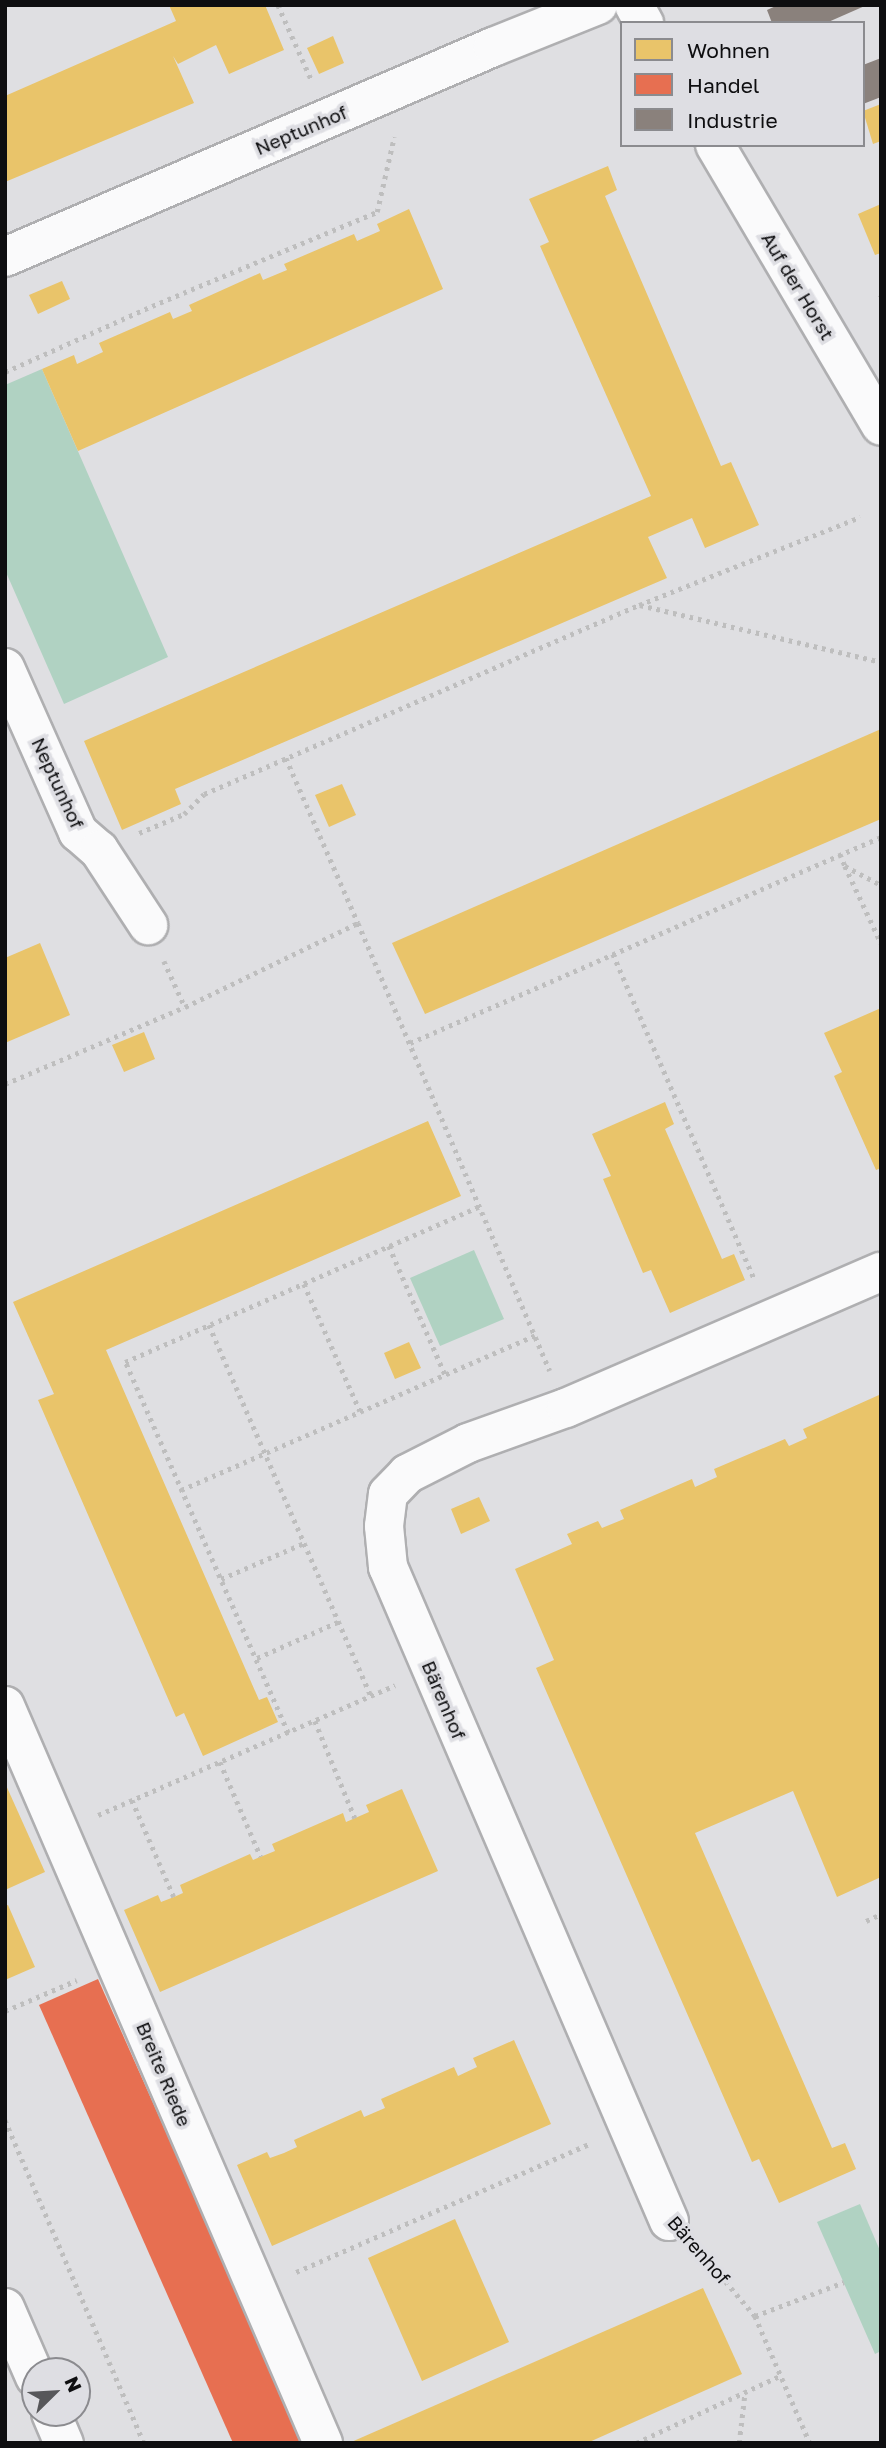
<!DOCTYPE html>
<meta charset="utf-8">
<style>
body{margin:0}
#map{position:relative;width:886px;height:2448px;overflow:hidden;background:#dfdfe2;font-family:"Golos Text",sans-serif}
div>[style]{position:absolute}
.green>*{inset:0;background:#b0d2c2}
.homes>*{inset:0;background:#e9c46a}
.shops>*{inset:0;background:#e76f51}
.industry>*{inset:0;background:#8a817c}
.path>*{height:4.5px;margin-top:-2.25px;transform-origin:0;background:repeating-linear-gradient(90deg,#bebebe 0 3.5px,transparent 0 8.5px)}
.roads{filter:drop-shadow(2px 0 #afafb1) drop-shadow(-2px 0 #afafb1) drop-shadow(0 2px #afafb1) drop-shadow(0 -2px #afafb1)}
.minor>*{height:38px;margin:-19px;padding:0 19px;transform-origin:19px;border-radius:19px;background:#fafafb}
span{translate:-50% -50%;white-space:nowrap;text-align:center;line-height:1.15;-webkit-text-stroke:7px #dedee3;paint-order:stroke}
.street-label{font-size:19px;color:#0e0e10}
.frame{position:absolute;inset:0;border:7px solid #0e0e10;pointer-events:none}
.legend{position:absolute;left:620px;top:21px;width:245px;height:126px;box-sizing:border-box;background:#dedee3;border:2px solid #8b8b8f;margin:0;padding:9px 12px;list-style:none;font-size:21px;color:#0e0e10}
.legend li{display:flex;align-items:center;gap:14px;height:35px}
.legend b{width:35px;border:2px solid #8b8b8f}
.north{position:absolute;left:21px;top:2357px;width:70px;height:70px;box-sizing:border-box;background:#dedee3;border:2px solid #8b8b8f;border-radius:50%;rotate:66deg;font-size:19px;font-weight:700;line-height:28px;text-align:center;color:#0e0e10}
.north::after{content:'';display:block;margin:auto;width:24px;height:32px;background:#57575a;clip-path:polygon(50% 0,100% 100%,50% 72%,0 100%)}
</style>
<div id="map">
<div class="green">
<i style="clip-path:polygon(42px 369px,168px 657px,64px 704px,5px 570px,5px 385px)"></i>
<i style="clip-path:polygon(474px 1250px,504px 1319px,440px 1346px,410px 1278px)"></i>
<i style="clip-path:polygon(860px 2204px,881px 2253px,881px 2351px,875px 2354px,817px 2222px)"></i>
</div>
<div class="homes">
<i style="clip-path:polygon(169px 5px,265px 5px,284px 50px,229px 74px,216px 45px,178px 64px,173px 56px,194px 103px,5px 182px,5px 96px,176px 21px)"></i>
<i style="clip-path:polygon(333px 36px,344px 63px,319px 74px,307px 48px)"></i>
<i style="clip-path:polygon(881px 104px,881px 141px,873px 144px,863px 111px)"></i>
<i style="clip-path:polygon(608px 166px,617px 190px,605px 196px,613px 215px,721px 466px,731px 462px,759px 525px,705px 548px,692px 518px,648px 537px,667px 578px,175px 789px,181px 804px,122px 830px,84px 741px,651px 496px,540px 246px,549px 242px,529px 199px)"></i>
<i style="clip-path:polygon(881px 204px,881px 253px,875px 255px,858px 214px)"></i>
<i style="clip-path:polygon(409px 209px,443px 289px,78px 451px,42px 369px,74px 355px,77px 364px,103px 352px,99px 343px,170px 312px,173px 319px,192px 311px,189px 305px,260px 273px,263px 280px,287px 270px,284px 264px,354px 234px,357px 241px,380px 231px,377px 224px)"></i>
<i style="clip-path:polygon(62px 281px,70px 299px,38px 314px,29px 295px)"></i>
<i style="clip-path:polygon(881px 729px,881px 819px,425px 1014px,392px 943px)"></i>
<i style="clip-path:polygon(342px 784px,356px 815px,329px 827px,315px 795px)"></i>
<i style="clip-path:polygon(40px 943px,70px 1015px,5px 1043px,5px 958px)"></i>
<i style="clip-path:polygon(881px 1008px,881px 1168px,876px 1170px,834px 1076px,842px 1072px,824px 1033px)"></i>
<i style="clip-path:polygon(144px 1032px,155px 1059px,124px 1072px,112px 1045px)"></i>
<i style="clip-path:polygon(665px 1102px,674px 1124px,665px 1129px,722px 1259px,734px 1254px,745px 1280px,670px 1313px,651px 1270px,643px 1273px,603px 1179px,611px 1176px,592px 1134px)"></i>
<i style="clip-path:polygon(428px 1121px,461px 1196px,106px 1350px,259px 1700px,267px 1697px,278px 1722px,203px 1756px,184px 1713px,176px 1717px,38px 1400px,54px 1394px,13px 1302px)"></i>
<i style="clip-path:polygon(409px 1342px,421px 1368px,395px 1379px,384px 1353px)"></i>
<i style="clip-path:polygon(879px 1395px,881px 1877px,837px 1897px,793px 1791px,695px 1833px,832px 2148px,845px 2143px,856px 2169px,779px 2203px,759px 2159px,752px 2162px,536px 1668px,554px 1660px,515px 1569px,572px 1544px,567px 1534px,598px 1521px,602px 1528px,624px 1519px,620px 1510px,692px 1479px,695px 1487px,717px 1477px,714px 1469px,785px 1439px,789px 1446px,807px 1438px,803px 1429px)"></i>
<i style="clip-path:polygon(479px 1497px,490px 1521px,461px 1534px,451px 1509px)"></i>
<i style="clip-path:polygon(5px 1783px,45px 1872px,5px 1890px)"></i>
<i style="clip-path:polygon(402px 1789px,438px 1871px,160px 1992px,124px 1910px,158px 1895px,161px 1902px,174px 1897px,183px 1893px,180px 1885px,250px 1854px,253px 1860px,275px 1851px,272px 1844px,343px 1813px,346px 1822px,369px 1812px,366px 1805px)"></i>
<i style="clip-path:polygon(8px 1905px,35px 1967px,5px 1980px,5px 1906px)"></i>
<i style="clip-path:polygon(514px 2040px,551px 2124px,272px 2246px,237px 2165px,267px 2152px,270px 2158px,284px 2153px,297px 2147px,294px 2140px,361px 2110px,364px 2117px,385px 2108px,381px 2099px,454px 2067px,458px 2076px,477px 2067px,473px 2058px)"></i>
<i style="clip-path:polygon(455px 2219px,509px 2342px,422px 2381px,368px 2258px)"></i>
<i style="clip-path:polygon(703px 2288px,742px 2374px,587px 2443px,349px 2443px)"></i>
</div>
<div class="shops">
<i style="clip-path:polygon(98px 1979px,304px 2443px,233px 2443px,39px 2005px)"></i>
</div>
<div class="industry">
<i style="clip-path:polygon(778px 5px,867px 5px,826px 23px,772px 23px,767px 10px)"></i>
<i style="clip-path:polygon(881px 58px,881px 97px,863px 104px,863px 65px)"></i>
</div>
<div class="path">
<i style="left:278px;top:5px;width:83px;rotate:65.9deg"></i>
<i style="left:879px;top:298px;width:2px;rotate:-27deg"></i>
<i style="left:5px;top:372px;width:161px;rotate:-24.2deg"></i>
<i style="left:152px;top:306px;width:244px;rotate:-22.7deg"></i>
<i style="left:377px;top:212px;width:77px;rotate:-77.2deg"></i>
<i style="left:640px;top:605px;width:248px;rotate:13.3deg"></i>
<i style="left:286px;top:758px;width:180px;rotate:66.4deg"></i>
<i style="left:139px;top:833px;width:49px;rotate:-22.9deg"></i>
<i style="left:184px;top:814px;width:28px;rotate:-45deg"></i>
<i style="left:204px;top:794px;width:474px;rotate:-23.5deg"></i>
<i style="left:639px;top:605px;width:238px;rotate:-21.7deg"></i>
<i style="left:840px;top:854px;width:13px;rotate:67deg"></i>
<i style="left:845px;top:866px;width:41px;rotate:27.8deg"></i>
<i style="left:845px;top:866px;width:85px;rotate:64.9deg"></i>
<i style="left:613px;top:954px;width:356px;rotate:66.5deg"></i>
<i style="left:164px;top:961px;width:51px;rotate:65.5deg"></i>
<i style="left:185px;top:1007px;width:192px;rotate:-25.9deg"></i>
<i style="left:358px;top:923px;width:487px;rotate:66.8deg"></i>
<i style="left:410px;top:1043px;width:514px;rotate:-23.62deg"></i>
<i style="left:5px;top:1084px;width:196px;rotate:-23.2deg"></i>
<i style="left:389px;top:1246px;width:140px;rotate:66.4deg"></i>
<i style="left:304px;top:1284px;width:139px;rotate:66.2deg"></i>
<i style="left:209px;top:1325px;width:405px;rotate:66.4deg"></i>
<i style="left:181px;top:1490px;width:386px;rotate:-23.6deg"></i>
<i style="left:221px;top:1579px;width:90px;rotate:-23.4deg"></i>
<i style="left:257px;top:1658px;width:89px;rotate:-24deg"></i>
<i style="left:315px;top:1721px;width:105px;rotate:67.6deg"></i>
<i style="left:288px;top:1733px;width:405px;rotate:-113.7deg"></i>
<i style="left:125px;top:1362px;width:388px;rotate:-23.7deg"></i>
<i style="left:220px;top:1762px;width:103px;rotate:66.7deg"></i>
<i style="left:132px;top:1800px;width:106px;rotate:66.6deg"></i>
<i style="left:98px;top:1815px;width:324px;rotate:-23.6deg"></i>
<i style="left:866px;top:1921px;width:17px;rotate:-25deg"></i>
<i style="left:5px;top:2011px;width:78px;rotate:-23.3deg"></i>
<i style="left:5px;top:2120px;width:352px;rotate:66.7deg"></i>
<i style="left:698px;top:2249px;width:88px;rotate:49.6deg"></i>
<i style="left:755px;top:2316px;width:138px;rotate:66.6deg"></i>
<i style="left:296px;top:2272px;width:320px;rotate:-23.6deg"></i>
<i style="left:755px;top:2316px;width:95px;rotate:-20.9deg"></i>
<i style="left:636px;top:2443px;width:161px;rotate:-25deg"></i>
<i style="left:739px;top:2443px;width:52px;rotate:-83.4deg"></i>
</div>
<div class="roads">
<div class="minor">
<i style="left:634px;top:5px;width:21px;rotate:61deg"></i>
<i style="left:715px;top:145px;width:326px;rotate:59.4deg"></i>
<i style="left:5px;top:257px;width:531px;rotate:-23.28deg"></i>
<i style="left:493px;top:47px;width:113px;rotate:-21.8deg"></i>
<i style="left:5px;top:668px;width:180px;rotate:66deg"></i>
<i style="left:78px;top:832px;width:28px;rotate:41deg"></i>
<i style="left:99px;top:850px;width:90px;rotate:56.8deg"></i>
<i style="left:5px;top:1706px;width:803px;rotate:66.66deg"></i>
<i style="left:669px;top:2221px;width:712px;rotate:-113.25deg"></i>
<i style="left:388px;top:1567px;width:41px;rotate:-95.6deg"></i>
<i style="left:384px;top:1526px;width:32px;rotate:-83deg"></i>
<i style="left:388px;top:1494px;width:28px;rotate:-46deg"></i>
<i style="left:407px;top:1474px;width:68px;rotate:-26.9deg"></i>
<i style="left:468px;top:1443px;width:104px;rotate:-19.7deg"></i>
<i style="left:566px;top:1408px;width:343px;rotate:-23.4deg"></i>
<i style="left:5px;top:2308px;width:75px;rotate:66.5deg"></i>
<i style="left:51px;top:2413px;width:33px;rotate:67deg"></i>
</div>
</div>
<div class="street-label">
<span style="left:301px;top:130px;rotate:-23deg">Neptunhof</span>
<span style="left:798px;top:286px;rotate:59deg">Auf der Horst</span>
<span style="left:58px;top:783px;rotate:65deg">Neptunhof</span>
<span style="left:444px;top:1700px;rotate:67deg">Bärenhof</span>
<span style="left:164px;top:2074px;rotate:67deg">Breite Riede</span>
<span style="left:699px;top:2250px;rotate:49deg">Bärenhof</span>
</div>
<div class="frame"></div>
<ul class="legend">
<li><b style="height:19px;background:#e9c46a"></b>Wohnen</li>
<li><b style="height:19px;background:#e76f51"></b>Handel</li>
<li><b style="height:19px;background:#8a817c"></b>Industrie</li>
</ul>
<div class="north">N</div>
</div>
